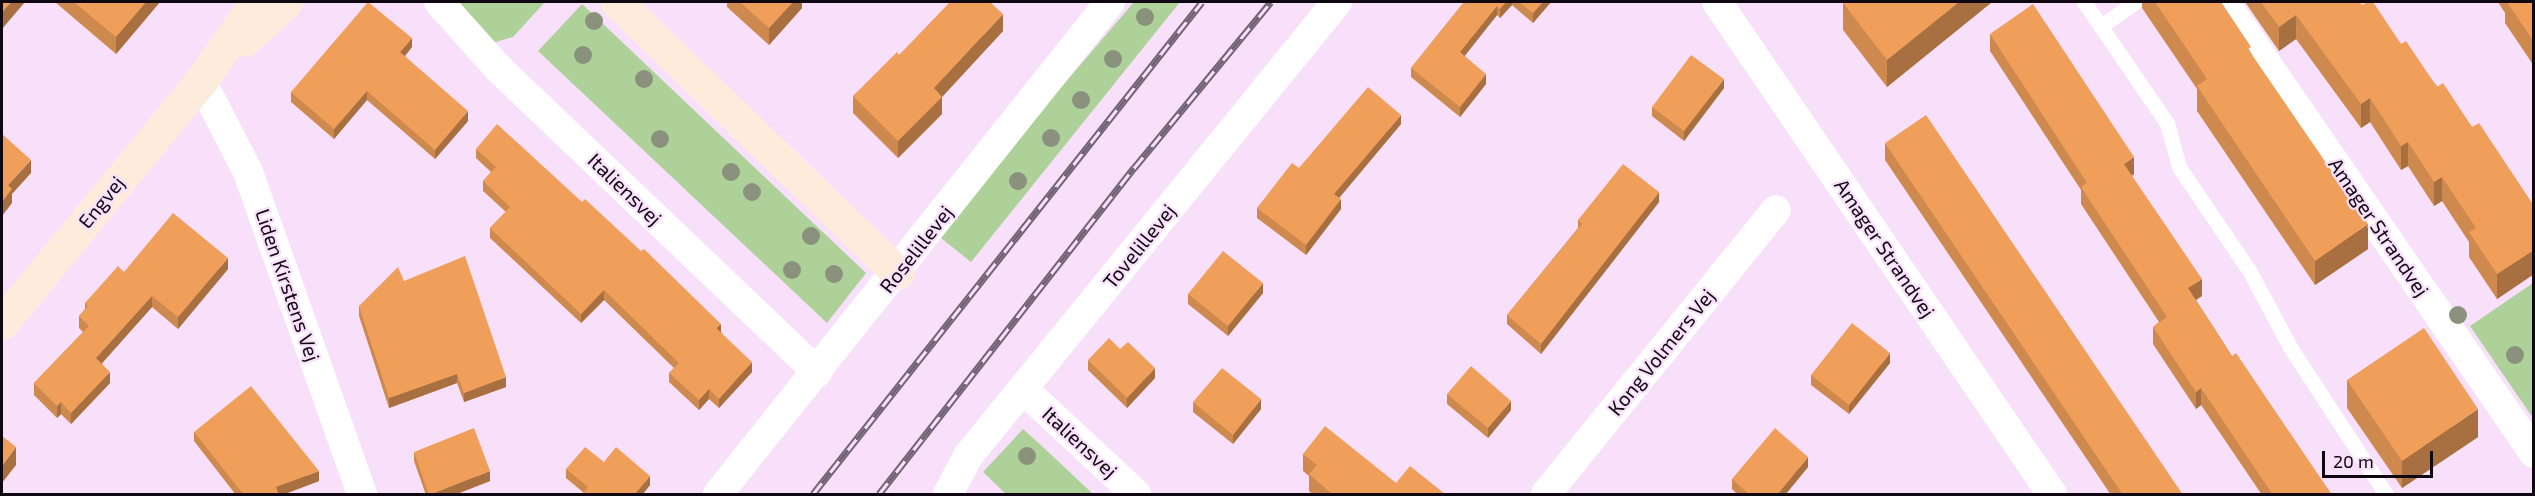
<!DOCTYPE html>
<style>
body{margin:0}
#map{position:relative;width:2535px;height:496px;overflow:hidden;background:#f8e0fb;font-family:"Exo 2",sans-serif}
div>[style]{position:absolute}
.green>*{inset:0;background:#add198}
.lane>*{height:15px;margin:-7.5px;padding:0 7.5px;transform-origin:7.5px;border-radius:7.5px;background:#fff}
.street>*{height:30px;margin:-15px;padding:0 15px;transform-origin:15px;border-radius:15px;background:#fff}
.secondary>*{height:33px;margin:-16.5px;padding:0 16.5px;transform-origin:16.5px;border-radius:16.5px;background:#fdecdc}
.rail>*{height:7px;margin-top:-3.5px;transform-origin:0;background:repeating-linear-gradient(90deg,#f8e0fb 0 14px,#726374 0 28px);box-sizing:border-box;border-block:2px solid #726374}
.trees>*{width:18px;height:18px;margin:-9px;border-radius:50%;background:#8a927e}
.wall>*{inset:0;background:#ce894e}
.shaded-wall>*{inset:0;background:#a86f40}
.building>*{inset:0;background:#f09f5b}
span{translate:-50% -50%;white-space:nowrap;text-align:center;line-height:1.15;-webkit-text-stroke:4.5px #f8e0fb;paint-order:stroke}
.street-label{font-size:20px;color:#100811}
.frame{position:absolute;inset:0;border:3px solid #100811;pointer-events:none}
.scale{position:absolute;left:2322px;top:451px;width:111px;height:27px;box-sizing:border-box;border:3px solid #100811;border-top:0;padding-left:8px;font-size:18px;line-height:21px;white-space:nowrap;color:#100811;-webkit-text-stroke:4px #f8e0fb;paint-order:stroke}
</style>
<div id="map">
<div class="green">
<i style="clip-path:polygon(458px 2px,545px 2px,513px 37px,492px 43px)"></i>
<i style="clip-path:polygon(1134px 2px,1180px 2px,971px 262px,936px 234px)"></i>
<i style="clip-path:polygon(582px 4px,866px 273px,827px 323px,538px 51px)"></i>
<i style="clip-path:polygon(2533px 283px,2533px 418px,2470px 326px)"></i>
<i style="clip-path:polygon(1023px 429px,1044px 448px,1093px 494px,1006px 494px,983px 472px)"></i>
</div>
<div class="lane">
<i style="left:2084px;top:2px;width:147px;rotate:55.6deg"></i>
<i style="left:2167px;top:123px;width:46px;rotate:74.7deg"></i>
<i style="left:2179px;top:167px;width:127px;rotate:55.9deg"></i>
<i style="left:2250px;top:272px;width:85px;rotate:61.9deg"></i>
<i style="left:2290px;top:347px;width:176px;rotate:56.9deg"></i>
<i style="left:2101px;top:26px;width:42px;rotate:-35.2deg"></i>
</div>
<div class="street">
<i style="left:439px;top:2px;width:89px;rotate:48.2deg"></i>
<i style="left:498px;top:68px;width:441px;rotate:43.6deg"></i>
<i style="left:1717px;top:2px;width:595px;rotate:55.75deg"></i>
<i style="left:2224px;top:2px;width:547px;rotate:55.5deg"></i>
<i style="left:201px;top:81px;width:102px;rotate:62.7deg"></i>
<i style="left:248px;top:172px;width:342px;rotate:70.5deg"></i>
<i style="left:1023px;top:389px;width:154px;rotate:42.9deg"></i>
<i style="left:718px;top:494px;width:629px;rotate:-51.45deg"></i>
<i style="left:948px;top:494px;width:43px;rotate:-62.2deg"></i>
<i style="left:968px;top:456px;width:585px;rotate:-50.9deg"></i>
<i style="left:1546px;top:494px;width:365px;rotate:-51deg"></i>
</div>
<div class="secondary">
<i style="left:617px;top:2px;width:390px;rotate:44deg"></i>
<i style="left:244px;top:40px;width:57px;rotate:-42.1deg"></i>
<i style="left:2px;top:323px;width:313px;rotate:-50.6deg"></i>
<i style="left:201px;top:81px;width:96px;rotate:-55.2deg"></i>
</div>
<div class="rail">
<i style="left:813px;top:494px;width:627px;rotate:-51.67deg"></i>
<i style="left:879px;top:494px;width:414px;rotate:-52deg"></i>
<i style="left:1134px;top:168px;width:215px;rotate:-50.5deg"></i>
</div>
<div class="trees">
<i style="left:1145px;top:17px"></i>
<i style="left:594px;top:21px"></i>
<i style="left:583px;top:55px"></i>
<i style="left:1113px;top:59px"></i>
<i style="left:644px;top:79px"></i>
<i style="left:1081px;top:100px"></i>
<i style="left:1051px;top:138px"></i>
<i style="left:660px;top:139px"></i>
<i style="left:731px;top:172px"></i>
<i style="left:1018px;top:181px"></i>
<i style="left:752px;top:192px"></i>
<i style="left:811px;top:236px"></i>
<i style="left:792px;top:270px"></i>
<i style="left:834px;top:274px"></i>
<i style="left:2458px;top:315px"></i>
<i style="left:2515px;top:355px"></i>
<i style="left:1027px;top:456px"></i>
</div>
<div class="wall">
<i style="clip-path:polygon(55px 2px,160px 2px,116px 54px)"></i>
<i style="clip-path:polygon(727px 2px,802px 2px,802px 8px,769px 45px,727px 7px)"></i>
<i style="clip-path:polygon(1464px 2px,1551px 2px,1533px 23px,1512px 5px,1500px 18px,1497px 15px,1464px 56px,1486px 84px,1460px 117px,1411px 77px,1411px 68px)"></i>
<i style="clip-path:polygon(1844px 2px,1992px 2px,1887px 87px,1843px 30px,1843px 3px)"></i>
<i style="clip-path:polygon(2142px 2px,2221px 2px,2251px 53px,2368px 249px,2315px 285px,2197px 111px,2197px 89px,2142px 8px)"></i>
<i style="clip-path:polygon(2245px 2px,2359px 2px,2401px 44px,2472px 127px,2534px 206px,2534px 274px,2497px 299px,2469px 257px,2469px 242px,2442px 201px,2434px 206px,2408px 166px,2401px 170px,2370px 122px,2361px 128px,2296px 39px,2279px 51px)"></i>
<i style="clip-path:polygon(2498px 2px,2534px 2px,2534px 66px,2505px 23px,2505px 13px)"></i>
<i style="clip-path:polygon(1003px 31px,942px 97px,942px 114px,898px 158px,853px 113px,853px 96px,899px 55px)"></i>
<i style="clip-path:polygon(1990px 34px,2134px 174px,2132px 176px,2202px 296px,2196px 300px,2232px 356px,2332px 495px,2262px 495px,2201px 405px,2196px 409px,2153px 344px,2153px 327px,2159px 322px,2081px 204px,2081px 190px,1990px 51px)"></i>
<i style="clip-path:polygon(412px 47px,405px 56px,468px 121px,435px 159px,367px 100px,334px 139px,291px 102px,291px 92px)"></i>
<i style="clip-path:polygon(1724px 88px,1684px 141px,1652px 116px,1652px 107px)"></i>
<i style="clip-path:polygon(1401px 124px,1339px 198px,1341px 209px,1306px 255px,1257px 218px,1257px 208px,1299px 168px)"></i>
<i style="clip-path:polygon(1885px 143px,2183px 495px,2111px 495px,1885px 160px)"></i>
<i style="clip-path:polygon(476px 149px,721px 332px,752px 372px,719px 408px,709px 399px,699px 410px,669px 382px,669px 373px,674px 368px,604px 300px,581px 323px,490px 238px,490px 228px,506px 212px,483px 191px,483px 181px,491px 172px,476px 158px)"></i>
<i style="clip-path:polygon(1659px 202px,1541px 354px,1507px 324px,1507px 315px,1578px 228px,1578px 220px)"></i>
<i style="clip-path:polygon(228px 269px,178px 329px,152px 307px,102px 363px,110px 383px,71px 424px,61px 414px,57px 418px,34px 395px,34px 383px,83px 332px,79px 328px,79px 316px,85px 309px,85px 303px,124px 272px)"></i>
<i style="clip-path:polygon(404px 281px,506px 387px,464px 402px,457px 383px,389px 408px,359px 316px,359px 306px)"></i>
<i style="clip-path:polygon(1263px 293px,1228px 336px,1188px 304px,1188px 294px)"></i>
<i style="clip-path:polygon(1088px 360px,1155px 378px,1127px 408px,1088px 370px)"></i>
<i style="clip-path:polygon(1890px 363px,1849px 414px,1811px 385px,1811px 375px)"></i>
<i style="clip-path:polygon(2347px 380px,2478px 437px,2402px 488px,2347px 408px)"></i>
<i style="clip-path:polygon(1447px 394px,1511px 410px,1488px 438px,1447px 404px)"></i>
<i style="clip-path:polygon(1193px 402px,1261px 409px,1233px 444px,1193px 412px)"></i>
<i style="clip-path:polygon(194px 432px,319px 481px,282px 495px,236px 495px,194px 441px)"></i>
<i style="clip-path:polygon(414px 452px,490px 481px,454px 495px,426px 495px,414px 461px)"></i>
<i style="clip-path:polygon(1303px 454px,1396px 483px,1445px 495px,1313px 495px,1309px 491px,1309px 476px,1303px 471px)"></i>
<i style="clip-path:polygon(604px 462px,650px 485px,642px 495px,582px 495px,584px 493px,566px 478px,566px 469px)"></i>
<i style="clip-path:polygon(1808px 467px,1785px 495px,1738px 495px,1732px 489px,1732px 479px)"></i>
</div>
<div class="shaded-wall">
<i style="clip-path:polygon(11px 2px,25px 2px,2px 29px,2px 12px)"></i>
<i style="clip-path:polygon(146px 2px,160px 2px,116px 54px,116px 37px)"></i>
<i style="clip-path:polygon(793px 2px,802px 2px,802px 8px,769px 45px,769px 28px)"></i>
<i style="clip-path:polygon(1506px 2px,1512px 2px,1512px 5px,1500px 18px,1500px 9px)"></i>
<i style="clip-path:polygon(1543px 2px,1551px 2px,1533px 23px,1533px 13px)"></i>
<i style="clip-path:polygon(1959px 2px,1992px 2px,1887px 87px,1887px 60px)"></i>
<i style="clip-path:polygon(1497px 6px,1497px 15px,1460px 62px,1460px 52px)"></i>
<i style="clip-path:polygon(1003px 14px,1003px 31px,942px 97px,942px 114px,898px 158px,898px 141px,934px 88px)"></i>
<i style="clip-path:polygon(2296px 15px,2296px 39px,2279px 51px,2279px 27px)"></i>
<i style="clip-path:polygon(412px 38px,412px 47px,400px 62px,400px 52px)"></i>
<i style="clip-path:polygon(1486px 74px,1486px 84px,1460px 117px,1460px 107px)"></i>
<i style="clip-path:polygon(1724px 79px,1724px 88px,1684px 141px,1684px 131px)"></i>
<i style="clip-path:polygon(367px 91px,367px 100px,334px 139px,334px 129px)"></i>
<i style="clip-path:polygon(2370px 98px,2370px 122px,2361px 128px,2361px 104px)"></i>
<i style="clip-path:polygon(468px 111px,468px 121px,435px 159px,435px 150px)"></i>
<i style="clip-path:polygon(1401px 115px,1401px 124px,1334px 204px,1334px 194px)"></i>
<i style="clip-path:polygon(2408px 142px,2408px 166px,2401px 170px,2401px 146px)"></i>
<i style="clip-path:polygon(2134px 157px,2134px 174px,2124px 181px,2124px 164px)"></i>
<i style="clip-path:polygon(31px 160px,31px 173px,12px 194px,12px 203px,2px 216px,2px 202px,8px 185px)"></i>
<i style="clip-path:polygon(2442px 177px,2442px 201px,2434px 206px,2434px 182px)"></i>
<i style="clip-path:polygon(1659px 192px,1659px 202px,1541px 354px,1541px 344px)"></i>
<i style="clip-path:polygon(1341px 199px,1341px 209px,1306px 255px,1306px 245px)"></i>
<i style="clip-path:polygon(2368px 224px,2368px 249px,2315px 285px,2315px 261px)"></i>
<i style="clip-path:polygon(2534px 250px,2534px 274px,2497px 299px,2497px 274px)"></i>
<i style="clip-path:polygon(228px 258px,228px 269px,178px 329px,178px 317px)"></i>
<i style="clip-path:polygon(2202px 279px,2202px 296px,2188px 305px,2188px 288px)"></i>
<i style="clip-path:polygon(1263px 283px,1263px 293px,1228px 336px,1228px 326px)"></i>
<i style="clip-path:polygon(604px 290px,604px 300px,581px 323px,581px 314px)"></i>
<i style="clip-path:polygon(152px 296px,152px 307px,96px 370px,96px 358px)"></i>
<i style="clip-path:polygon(721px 324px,721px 333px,716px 328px)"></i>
<i style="clip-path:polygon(1890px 353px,1890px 363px,1849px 414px,1849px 405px)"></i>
<i style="clip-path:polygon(752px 362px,752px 372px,719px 408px,719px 399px)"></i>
<i style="clip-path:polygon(1155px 368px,1155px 378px,1127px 408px,1127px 398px)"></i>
<i style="clip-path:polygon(110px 372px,110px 383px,71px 424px,71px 413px)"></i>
<i style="clip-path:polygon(457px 374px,457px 383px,389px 408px,389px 398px)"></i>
<i style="clip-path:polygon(506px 377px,506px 387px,464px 402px,464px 393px)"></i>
<i style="clip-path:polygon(2201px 388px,2201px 405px,2196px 409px,2196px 392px)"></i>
<i style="clip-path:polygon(709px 389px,709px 399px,699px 410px,699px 400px)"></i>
<i style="clip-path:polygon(1261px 399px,1261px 409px,1233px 444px,1233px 435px)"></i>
<i style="clip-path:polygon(1511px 401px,1511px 410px,1488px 438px,1488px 428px)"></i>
<i style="clip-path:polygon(61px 402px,61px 414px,57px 418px,57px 406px)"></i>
<i style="clip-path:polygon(2478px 409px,2478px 437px,2402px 488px,2402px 461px)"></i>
<i style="clip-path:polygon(16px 447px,16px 465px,2px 483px,2px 466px)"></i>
<i style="clip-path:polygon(1808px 457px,1808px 467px,1785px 495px,1777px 495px)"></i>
<i style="clip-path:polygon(319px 471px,319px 481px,282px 495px,276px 495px,276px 487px)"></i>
<i style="clip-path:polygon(490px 471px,490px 481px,454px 495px,429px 495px)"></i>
<i style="clip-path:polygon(650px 476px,650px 485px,642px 495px,634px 495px)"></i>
</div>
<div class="building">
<i style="clip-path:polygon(2px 2px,11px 2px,2px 12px)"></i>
<i style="clip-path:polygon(74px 2px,146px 2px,116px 37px)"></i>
<i style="clip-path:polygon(368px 2px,412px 38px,400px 52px,468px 111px,435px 150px,367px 91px,334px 129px,291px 92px)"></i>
<i style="clip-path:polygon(740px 2px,793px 2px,769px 28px)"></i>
<i style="clip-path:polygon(950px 2px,990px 2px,1003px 14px,934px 88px,942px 97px,898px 141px,853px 96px,897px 52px,899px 55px)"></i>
<i style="clip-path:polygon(1464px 2px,1506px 2px,1500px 9px,1497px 6px,1460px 52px,1486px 74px,1460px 107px,1411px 68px)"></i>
<i style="clip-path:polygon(1519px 2px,1543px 2px,1533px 13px)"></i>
<i style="clip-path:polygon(1844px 2px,1959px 2px,1887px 60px,1843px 3px)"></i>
<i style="clip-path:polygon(2155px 2px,2221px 2px,2251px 47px,2248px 49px,2368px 224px,2315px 261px,2197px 86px,2207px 79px)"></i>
<i style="clip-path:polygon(2261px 2px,2359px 2px,2362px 5px,2368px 2px,2373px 2px,2401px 44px,2406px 41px,2437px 87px,2443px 83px,2472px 127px,2479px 123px,2534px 206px,2534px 250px,2497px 274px,2469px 232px,2476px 228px,2442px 177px,2434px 182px,2408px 142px,2401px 146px,2370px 98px,2361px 104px,2296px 15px,2279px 27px)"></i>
<i style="clip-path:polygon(2507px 2px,2534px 2px,2534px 42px)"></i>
<i style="clip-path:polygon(2033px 4px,2134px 157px,2124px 164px,2202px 279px,2188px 288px,2232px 356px,2236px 353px,2332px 495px,2273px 495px,2201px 388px,2196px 392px,2153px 327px,2167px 317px,2081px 187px,2087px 183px,1990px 34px)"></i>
<i style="clip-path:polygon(1691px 55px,1724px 79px,1684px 131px,1652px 107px)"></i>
<i style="clip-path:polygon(1368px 87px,1401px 115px,1334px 194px,1341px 199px,1306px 245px,1257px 208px,1292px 163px,1299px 168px)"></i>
<i style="clip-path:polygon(1926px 115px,2183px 495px,2123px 495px,1885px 143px)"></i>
<i style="clip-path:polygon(497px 124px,582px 202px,585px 199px,641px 251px,644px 249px,721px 324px,716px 328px,752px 362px,719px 399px,709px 389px,699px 400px,669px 373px,679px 363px,604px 290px,581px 314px,490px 228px,510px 207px,483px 181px,496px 167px,476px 149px)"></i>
<i style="clip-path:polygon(2px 134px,31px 160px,8px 185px,12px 189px,2px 202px)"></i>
<i style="clip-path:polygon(1623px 164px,1659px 192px,1541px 344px,1507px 315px,1582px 224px,1578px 220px)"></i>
<i style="clip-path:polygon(173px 213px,228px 258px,178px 317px,152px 296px,96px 358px,110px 372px,71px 413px,61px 402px,57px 406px,34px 383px,89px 326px,79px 316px,88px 306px,85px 303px,118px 266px,124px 272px)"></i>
<i style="clip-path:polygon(1223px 251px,1263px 283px,1228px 326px,1188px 294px)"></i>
<i style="clip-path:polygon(465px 256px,506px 377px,464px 393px,457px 374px,389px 398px,359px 306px,398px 267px,404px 281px)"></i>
<i style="clip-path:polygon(1852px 323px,1890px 353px,1849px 405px,1811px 375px)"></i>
<i style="clip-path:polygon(2424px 328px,2478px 409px,2402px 461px,2347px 380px)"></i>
<i style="clip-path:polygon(1109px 338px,1120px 349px,1128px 342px,1155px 368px,1127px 398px,1088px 360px)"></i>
<i style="clip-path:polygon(1471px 366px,1511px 401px,1488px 428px,1447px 394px)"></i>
<i style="clip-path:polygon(1222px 368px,1261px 399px,1233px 435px,1193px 402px)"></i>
<i style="clip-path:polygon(251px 386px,319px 471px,276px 487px,279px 495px,244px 495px,194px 432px)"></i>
<i style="clip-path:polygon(1325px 426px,1396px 483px,1410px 466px,1445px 494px,1333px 495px,1309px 474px,1317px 465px,1303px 454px)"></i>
<i style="clip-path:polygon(474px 428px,490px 471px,429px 495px,414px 452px)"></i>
<i style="clip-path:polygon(1775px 428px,1808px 457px,1777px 495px,1750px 495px,1732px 479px)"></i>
<i style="clip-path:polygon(2px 436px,16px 447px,2px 466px)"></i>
<i style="clip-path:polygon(585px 447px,604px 462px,616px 447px,650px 476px,634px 495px,582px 495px,588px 487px,566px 469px)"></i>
</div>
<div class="street-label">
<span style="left:625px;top:189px;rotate:44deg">Italiensvej</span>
<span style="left:101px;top:202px;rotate:-51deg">Engvej</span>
<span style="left:2379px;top:227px;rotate:56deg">Amager Strandvej</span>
<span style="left:1139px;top:246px;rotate:-51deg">Tovelillevej</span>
<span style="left:1885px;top:248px;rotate:56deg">Amager Strandvej</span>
<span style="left:916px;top:249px;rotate:-52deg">Roselillevej</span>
<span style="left:288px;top:285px;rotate:71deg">Liden Kirstens Vej</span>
<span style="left:1661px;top:352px;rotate:-51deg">Kong Volmers Vej</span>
<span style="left:1080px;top:442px;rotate:43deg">Italiensvej</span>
</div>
<div class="frame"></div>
<div class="scale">20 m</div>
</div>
